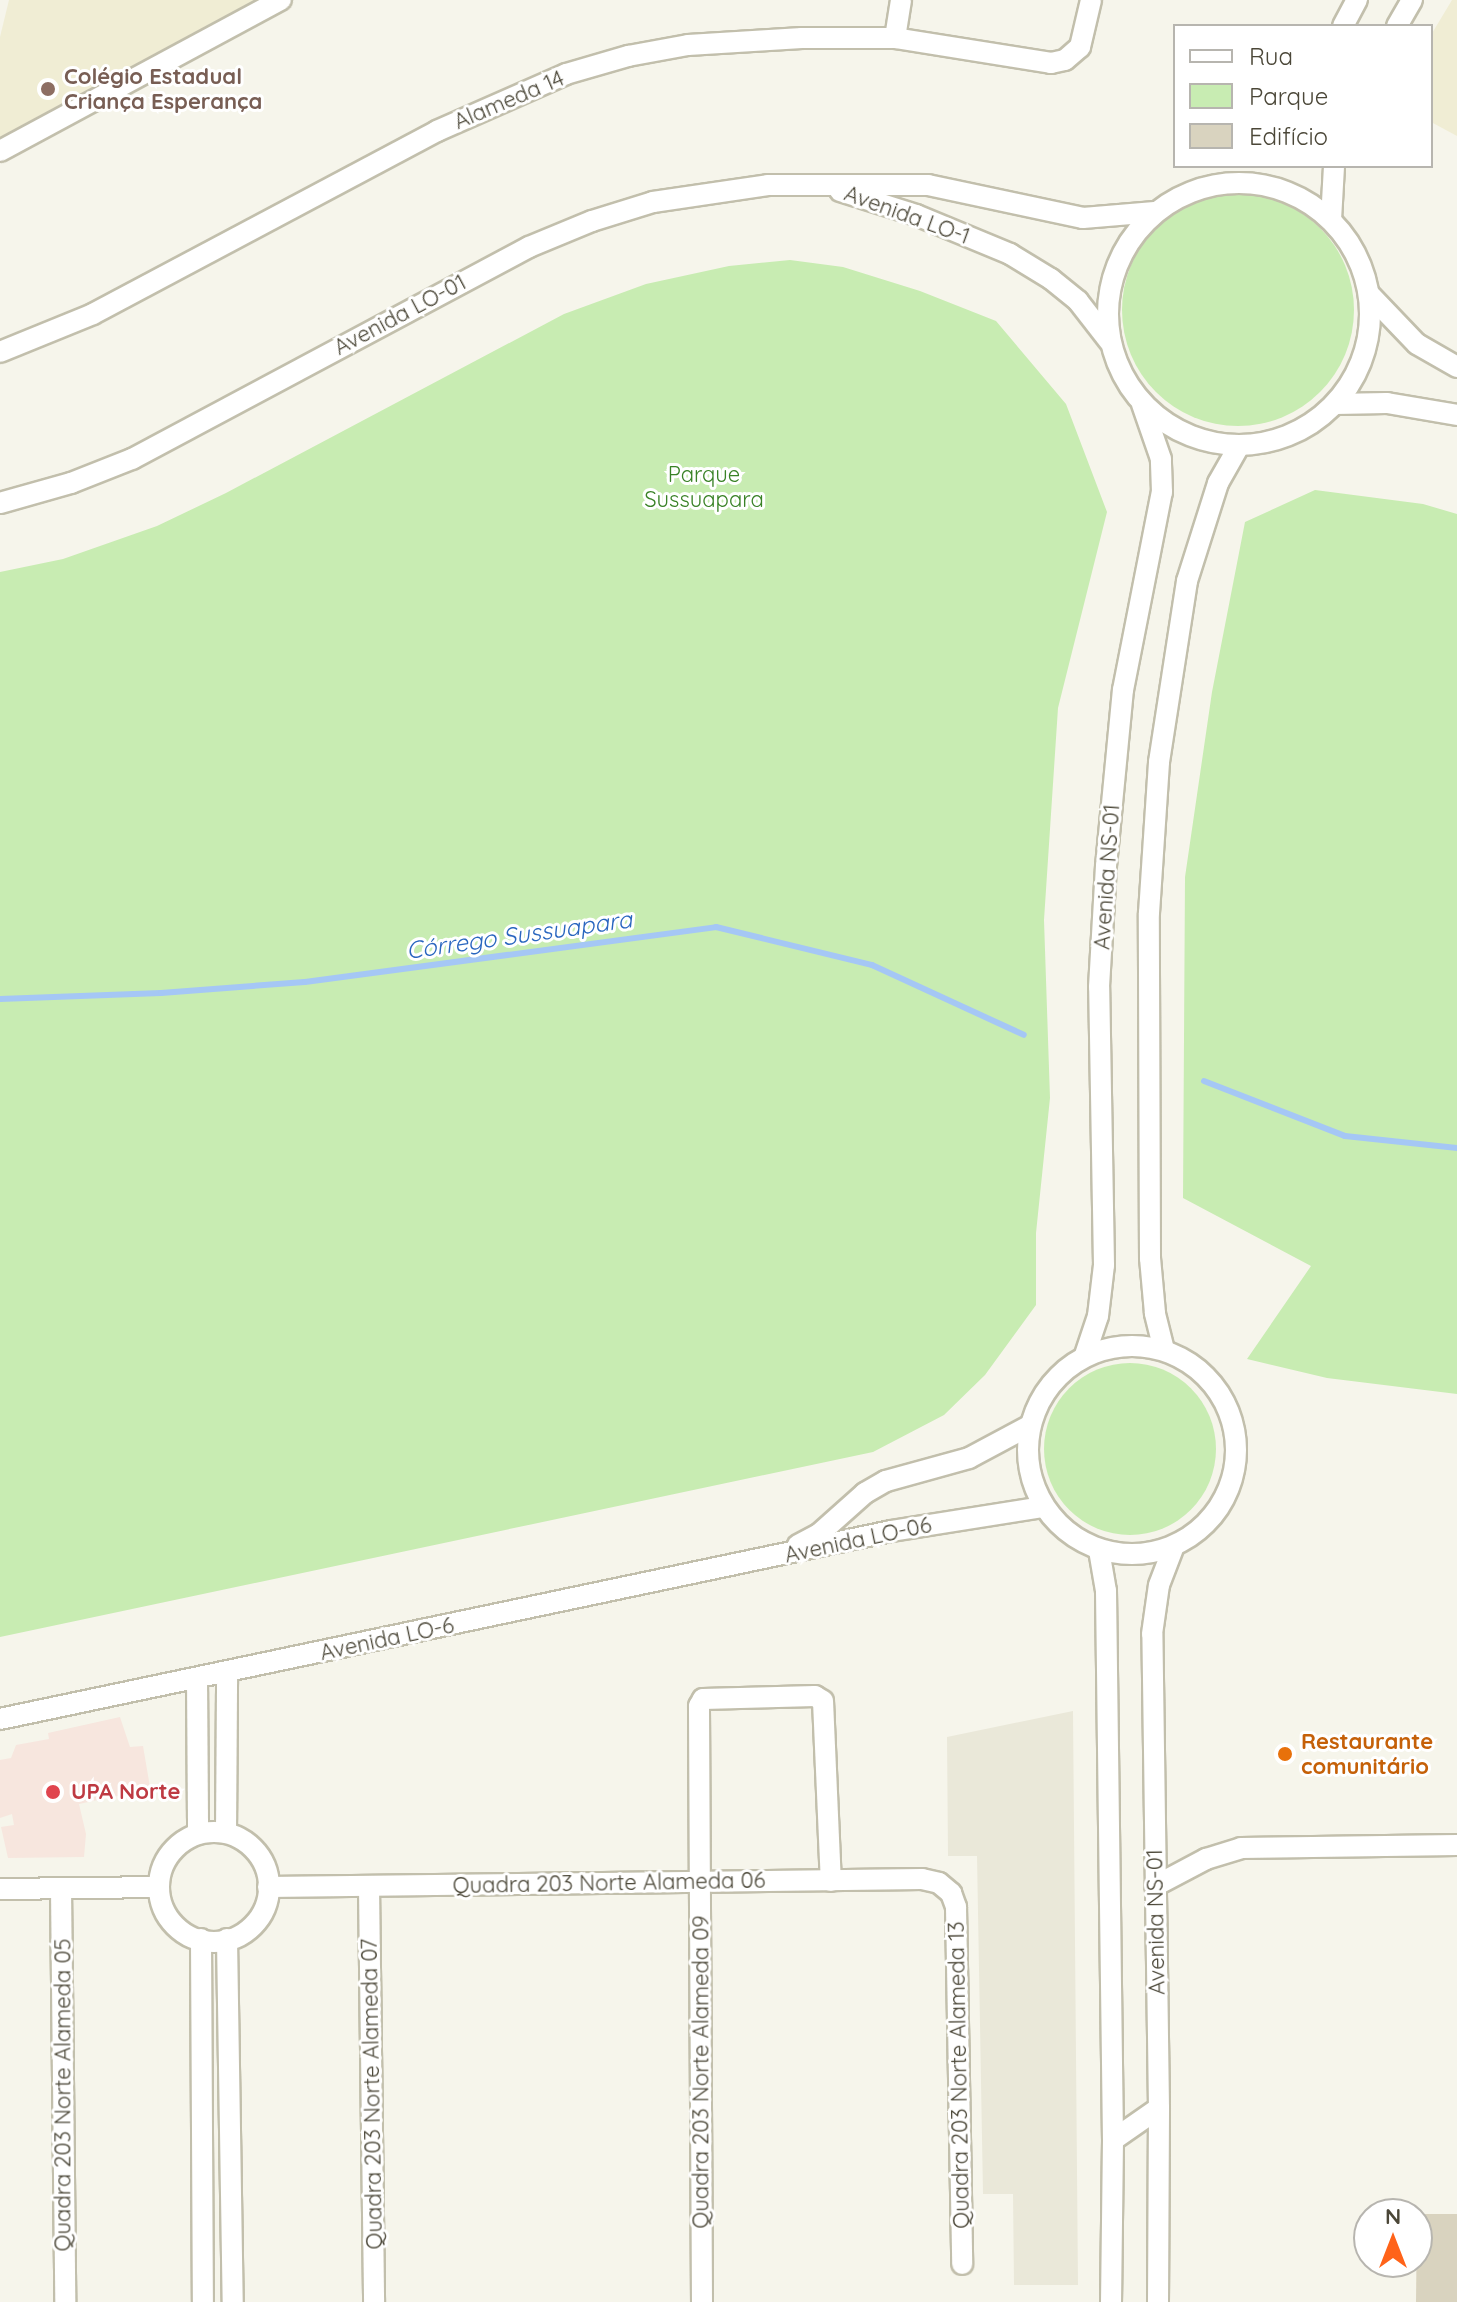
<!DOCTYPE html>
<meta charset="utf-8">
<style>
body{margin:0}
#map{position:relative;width:1457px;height:2302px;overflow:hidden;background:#f6f5eb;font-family:Quicksand,sans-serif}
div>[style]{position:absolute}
.residential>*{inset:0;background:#eae8d9}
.education>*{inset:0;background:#f0edd4}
.medical>*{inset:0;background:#f7e6de}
.green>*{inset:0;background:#c8ecb2}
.round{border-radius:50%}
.stream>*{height:6px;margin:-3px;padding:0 3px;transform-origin:3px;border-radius:3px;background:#a5c7f5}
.building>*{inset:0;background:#d9d3bf}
.roads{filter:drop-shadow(2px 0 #c2bfac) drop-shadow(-2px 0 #c2bfac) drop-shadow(0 2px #c2bfac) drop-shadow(0 -2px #c2bfac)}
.minor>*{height:20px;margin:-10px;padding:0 10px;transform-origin:10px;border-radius:10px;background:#fff}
.minor>.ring{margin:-10px;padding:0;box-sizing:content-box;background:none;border:20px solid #fff;border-radius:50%}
.dots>*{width:22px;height:22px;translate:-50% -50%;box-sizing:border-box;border:4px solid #fff;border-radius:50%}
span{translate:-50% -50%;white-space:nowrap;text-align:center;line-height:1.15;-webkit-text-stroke:6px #fff;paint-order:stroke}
.education-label{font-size:22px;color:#785e54;font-weight:700}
.left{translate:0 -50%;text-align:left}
.street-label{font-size:22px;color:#4b4738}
.park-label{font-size:22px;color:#398226}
.food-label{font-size:22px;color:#c56008;font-weight:700}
.health-label{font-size:22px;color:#be3a42;font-weight:700}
.water-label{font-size:24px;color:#2966bf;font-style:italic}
.legend{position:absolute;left:1173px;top:24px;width:260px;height:144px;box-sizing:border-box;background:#fff;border:2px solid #b7b5af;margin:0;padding:10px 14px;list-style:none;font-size:24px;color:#4b4738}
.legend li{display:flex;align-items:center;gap:16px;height:40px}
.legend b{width:40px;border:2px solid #b7b5af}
.north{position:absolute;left:1353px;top:2198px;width:80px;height:80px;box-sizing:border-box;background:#fff;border:2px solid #b7b5af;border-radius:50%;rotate:0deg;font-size:22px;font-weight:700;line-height:32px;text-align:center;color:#4b4738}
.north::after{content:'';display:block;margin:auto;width:28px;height:36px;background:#ff6319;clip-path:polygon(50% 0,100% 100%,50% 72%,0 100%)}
</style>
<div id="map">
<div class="residential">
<i style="clip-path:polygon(1073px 1711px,1078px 2285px,1014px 2285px,1013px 2194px,983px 2194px,977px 1856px,948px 1856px,947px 1737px)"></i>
</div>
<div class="education">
<i style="clip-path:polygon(9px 0,262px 0,0 141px,0 37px)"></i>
<i style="clip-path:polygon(1452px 0,1457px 0,1457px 136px,1431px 122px,1431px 35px)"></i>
</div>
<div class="medical">
<i style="clip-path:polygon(120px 1717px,130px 1747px,143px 1746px,150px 1787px,114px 1797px,111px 1784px,105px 1785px,107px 1798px,79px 1804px,86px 1834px,84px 1857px,8px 1858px,1px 1827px,14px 1825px,12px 1814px,0 1818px,0 1760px,11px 1758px,16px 1745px,49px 1739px,48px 1733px)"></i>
</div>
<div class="green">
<i class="round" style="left:1122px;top:194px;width:232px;height:232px"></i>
<i style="clip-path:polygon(790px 260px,843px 267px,920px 291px,996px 321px,1066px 404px,1107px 512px,1058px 708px,1044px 920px,1050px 1098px,1036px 1233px,1036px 1305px,985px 1375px,944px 1415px,873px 1452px,0 1637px,0 572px,63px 559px,157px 526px,226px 493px,564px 314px,646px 284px,729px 266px)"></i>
<i style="clip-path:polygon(1315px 490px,1423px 504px,1457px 514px,1457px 1394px,1327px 1378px,1247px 1359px,1311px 1266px,1183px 1198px,1185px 877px,1212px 692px,1245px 522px)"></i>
<i class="round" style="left:1044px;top:1363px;width:172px;height:172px"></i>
</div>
<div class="stream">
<i style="left:0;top:999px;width:161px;rotate:-2.1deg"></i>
<i style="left:161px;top:993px;width:144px;rotate:-4.4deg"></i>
<i style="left:305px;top:982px;width:415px;rotate:-7.6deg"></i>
<i style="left:716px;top:927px;width:161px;rotate:13.7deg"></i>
<i style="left:872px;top:965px;width:167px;rotate:24.7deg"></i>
<i style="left:1204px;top:1081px;width:151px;rotate:21.3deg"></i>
<i style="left:1345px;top:1136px;width:113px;rotate:6.1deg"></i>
</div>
<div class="building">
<i style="clip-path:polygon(1417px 2214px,1457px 2214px,1457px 2302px,1416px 2302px)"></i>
</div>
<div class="roads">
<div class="minor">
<i style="left:1343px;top:26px;width:30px;rotate:-62deg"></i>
<i style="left:1397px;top:26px;width:30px;rotate:-60deg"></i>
<i style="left:895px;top:38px;width:38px;rotate:-81deg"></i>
<i style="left:0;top:151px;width:319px;rotate:-28.3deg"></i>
<i class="ring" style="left:1108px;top:183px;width:242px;height:242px"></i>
<i style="left:840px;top:191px;width:80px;rotate:17.5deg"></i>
<i style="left:916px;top:215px;width:102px;rotate:22.5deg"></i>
<i style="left:1010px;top:254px;width:48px;rotate:31.4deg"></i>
<i style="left:1051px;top:279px;width:35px;rotate:39deg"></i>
<i style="left:1078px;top:301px;width:51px;rotate:52.2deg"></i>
<i style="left:1331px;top:220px;width:54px;rotate:-86.8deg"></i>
<i style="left:1369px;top:294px;width:69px;rotate:46.2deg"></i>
<i style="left:1417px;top:344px;width:46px;rotate:29.9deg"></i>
<i style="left:0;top:352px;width:100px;rotate:-22.2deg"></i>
<i style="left:93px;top:314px;width:390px;rotate:-28deg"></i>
<i style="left:437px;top:131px;width:141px;rotate:-23.8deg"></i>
<i style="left:566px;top:74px;width:65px;rotate:-16.2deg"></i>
<i style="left:628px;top:56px;width:61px;rotate:-10.4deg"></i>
<i style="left:688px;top:45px;width:114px;rotate:-3.5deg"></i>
<i style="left:802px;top:38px;width:93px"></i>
<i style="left:895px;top:38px;width:158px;rotate:9.1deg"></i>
<i style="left:1051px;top:63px;width:14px;rotate:-12deg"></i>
<i style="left:1065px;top:60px;width:20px;rotate:-41deg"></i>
<i style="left:1080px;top:47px;width:48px;rotate:-76.8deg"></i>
<i style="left:1335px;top:404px;width:52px;rotate:-1.1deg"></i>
<i style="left:1387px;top:403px;width:71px;rotate:9.7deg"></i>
<i style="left:0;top:503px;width:74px;rotate:-15.7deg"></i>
<i style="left:71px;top:483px;width:66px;rotate:-21.5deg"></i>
<i style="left:132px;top:459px;width:450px;rotate:-28.1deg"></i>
<i style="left:529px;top:247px;width:68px;rotate:-22.4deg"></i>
<i style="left:592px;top:221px;width:64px;rotate:-17.3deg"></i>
<i style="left:653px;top:202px;width:116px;rotate:-8.4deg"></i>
<i style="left:768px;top:185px;width:160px"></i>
<i style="left:928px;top:185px;width:158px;rotate:12deg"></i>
<i style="left:1083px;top:218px;width:72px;rotate:-4.8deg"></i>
<i class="ring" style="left:1028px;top:1346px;width:188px;height:188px"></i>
<i style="left:1164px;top:1350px;width:38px;rotate:-104deg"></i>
<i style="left:1155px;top:1313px;width:55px;rotate:-95.2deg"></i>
<i style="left:1150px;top:1258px;width:345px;rotate:-90.2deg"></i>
<i style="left:1149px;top:913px;width:151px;rotate:-86.2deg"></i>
<i style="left:1159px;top:762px;width:183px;rotate:-81.2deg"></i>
<i style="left:1187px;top:581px;width:103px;rotate:-72.4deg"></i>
<i style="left:1218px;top:483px;width:43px;rotate:-60.4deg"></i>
<i style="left:1085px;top:1355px;width:41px;rotate:-71.6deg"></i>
<i style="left:1098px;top:1316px;width:51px;rotate:-83.3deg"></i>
<i style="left:1104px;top:1265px;width:278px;rotate:-91deg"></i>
<i style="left:1099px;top:987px;width:121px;rotate:-86.7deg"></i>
<i style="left:1106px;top:866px;width:177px;rotate:-84.5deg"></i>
<i style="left:1123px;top:690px;width:202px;rotate:-78.9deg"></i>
<i style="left:1162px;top:492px;width:33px;rotate:-92deg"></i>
<i style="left:1161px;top:459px;width:58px;rotate:-109.1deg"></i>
<i style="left:798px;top:1545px;width:24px;rotate:-28deg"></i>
<i style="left:819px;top:1534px;width:62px;rotate:-41.7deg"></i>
<i style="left:865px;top:1493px;width:24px;rotate:-30deg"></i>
<i style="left:886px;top:1481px;width:86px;rotate:-15.5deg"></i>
<i style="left:969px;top:1458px;width:68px;rotate:-28.1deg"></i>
<i style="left:1099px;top:1550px;width:42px;rotate:80.3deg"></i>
<i style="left:1106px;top:1591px;width:549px;rotate:89.27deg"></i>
<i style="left:1113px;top:2140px;width:162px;rotate:90.7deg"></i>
<i style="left:197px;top:1678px;width:156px;rotate:89.6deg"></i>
<i style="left:0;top:1719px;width:911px;rotate:-11.91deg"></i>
<i style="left:891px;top:1531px;width:154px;rotate:-9deg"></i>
<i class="ring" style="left:159px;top:1832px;width:90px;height:90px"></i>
<i style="left:226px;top:1833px;width:161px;rotate:-89.6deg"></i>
<i style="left:369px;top:1886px;width:416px;rotate:89.3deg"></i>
<i style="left:1155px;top:1886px;width:58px;rotate:-27.9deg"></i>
<i style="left:1206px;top:1859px;width:37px;rotate:-17deg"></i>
<i style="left:1241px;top:1848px;width:216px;rotate:-0.8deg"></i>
<i style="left:268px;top:1887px;width:654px;rotate:-0.7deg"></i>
<i style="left:922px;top:1879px;width:17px;rotate:13deg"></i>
<i style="left:939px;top:1883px;width:16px;rotate:40deg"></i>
<i style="left:951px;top:1893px;width:15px;rotate:70deg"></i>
<i style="left:956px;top:1907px;width:357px;rotate:89deg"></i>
<i style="left:61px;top:1888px;width:414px;rotate:89.4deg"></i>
<i style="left:0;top:1889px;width:159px;rotate:-0.7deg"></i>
<i style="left:201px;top:1939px;width:363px;rotate:89.7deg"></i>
<i style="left:227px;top:1939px;width:363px;rotate:89.1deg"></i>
<i style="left:1113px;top:2140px;width:56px;rotate:-34.8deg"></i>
<i style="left:702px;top:2302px;width:596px;rotate:-90.29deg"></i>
<i style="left:699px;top:1706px;width:8px;rotate:-60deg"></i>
<i style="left:703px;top:1699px;width:112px;rotate:-1.5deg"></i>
<i style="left:815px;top:1696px;width:9px;rotate:32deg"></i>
<i style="left:823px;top:1701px;width:180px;rotate:87.5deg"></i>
<i style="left:1158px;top:2302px;width:194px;rotate:-89.7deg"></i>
<i style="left:1159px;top:2108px;width:474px;rotate:-90.8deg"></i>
<i style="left:1152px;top:1634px;width:49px;rotate:-81.9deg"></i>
<i style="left:1159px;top:1585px;width:42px;rotate:-69deg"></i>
</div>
</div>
<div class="dots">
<i style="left:48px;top:89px;background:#8d6e63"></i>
<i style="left:1285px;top:1754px;background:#e8710a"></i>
<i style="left:53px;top:1792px;background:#e0444e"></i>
</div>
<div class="education-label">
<span class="left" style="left:64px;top:89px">Colégio Estadual<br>Criança Esperança</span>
</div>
<div class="street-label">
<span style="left:509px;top:100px;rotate:-23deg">Alameda 14</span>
<span style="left:907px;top:215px;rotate:20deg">Avenida LO-1</span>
<span style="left:400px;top:315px;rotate:-28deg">Avenida LO-01</span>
<span style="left:1107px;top:877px;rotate:-86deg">Avenida NS-01</span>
<span style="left:858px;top:1540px;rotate:-12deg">Avenida LO-06</span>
<span style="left:387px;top:1639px;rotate:-12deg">Avenida LO-6</span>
<span style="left:609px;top:1883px;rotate:-1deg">Quadra 203 Norte Alameda 06</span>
<span style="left:1156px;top:1922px;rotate:-91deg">Avenida NS-01</span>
<span style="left:701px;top:2072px;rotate:-90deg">Quadra 203 Norte Alameda 09</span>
<span style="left:959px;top:2075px;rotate:-91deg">Quadra 203 Norte Alameda 13</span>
<span style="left:372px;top:2094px;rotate:-91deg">Quadra 203 Norte Alameda 07</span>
<span style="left:63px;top:2095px;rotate:-90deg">Quadra 203 Norte Alameda 05</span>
</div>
<div class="park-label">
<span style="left:704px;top:487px">Parque<br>Sussuapara</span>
</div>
<div class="food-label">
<span class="left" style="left:1301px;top:1754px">Restaurante<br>comunitário</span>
</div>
<div class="health-label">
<span class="left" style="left:71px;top:1792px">UPA Norte</span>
</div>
<div class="water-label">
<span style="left:519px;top:935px;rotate:-8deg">Córrego Sussuapara</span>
</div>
<ul class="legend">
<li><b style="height:10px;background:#fff"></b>Rua</li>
<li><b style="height:22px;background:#c8ecb2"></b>Parque</li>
<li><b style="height:22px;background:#d9d3bf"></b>Edifício</li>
</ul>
<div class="north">N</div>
</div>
